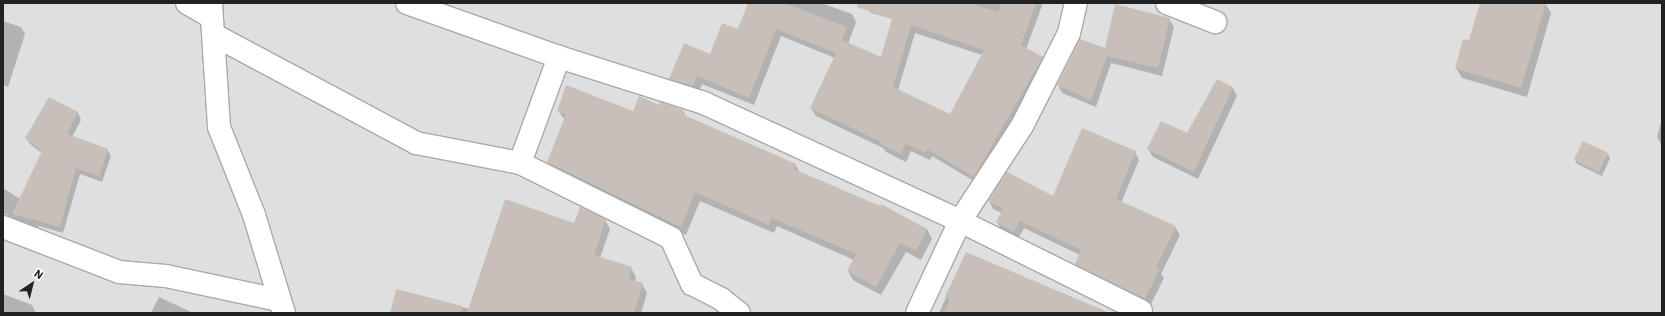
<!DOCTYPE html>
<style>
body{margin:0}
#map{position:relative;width:1665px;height:316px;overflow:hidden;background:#f2efe9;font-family:"IBM Plex Sans",sans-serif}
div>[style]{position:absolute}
.residential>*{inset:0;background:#e0dfdf}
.shadow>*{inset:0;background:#0003}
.building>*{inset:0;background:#c7bfb8}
.roads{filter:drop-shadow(1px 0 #a9a9a9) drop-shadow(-1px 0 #a9a9a9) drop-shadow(0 1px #a9a9a9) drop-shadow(0 -1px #a9a9a9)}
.minor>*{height:22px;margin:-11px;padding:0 11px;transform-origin:11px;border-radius:11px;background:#fff}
span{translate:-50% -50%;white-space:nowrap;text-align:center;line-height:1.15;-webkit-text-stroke:3px #fff;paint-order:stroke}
.frame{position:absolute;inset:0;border:4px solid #222;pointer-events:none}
.north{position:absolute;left:12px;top:264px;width:40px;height:40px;-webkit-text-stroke:3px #fff;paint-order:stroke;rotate:35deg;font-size:11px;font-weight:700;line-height:16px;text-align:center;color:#222}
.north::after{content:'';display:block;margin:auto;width:14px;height:18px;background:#222;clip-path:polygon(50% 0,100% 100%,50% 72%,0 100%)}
</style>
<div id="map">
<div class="residential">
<i style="clip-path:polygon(3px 3px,1662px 3px,1662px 313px,3px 313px)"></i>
</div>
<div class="shadow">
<i style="clip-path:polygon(evenodd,749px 3px,821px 3px,852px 14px,856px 22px,848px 44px,881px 58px,893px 19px,871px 13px,867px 3px,1043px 3px,1026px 49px,1042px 58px,1047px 66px,979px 184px,932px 156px,930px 160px,911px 151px,906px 162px,886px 152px,883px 148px,816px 116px,811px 108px,835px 58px,781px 36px,754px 105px,702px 84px,698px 94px,675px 87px,671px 79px,710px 55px,738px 30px,749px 3px,915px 33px,982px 55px,951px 115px,898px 90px,915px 33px)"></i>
<i style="clip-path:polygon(1481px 3px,1545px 3px,1551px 13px,1527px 97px,1462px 78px,1456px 68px,1470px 42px)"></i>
<i style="clip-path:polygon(1169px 19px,1174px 27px,1162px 76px,1111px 63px,1096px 107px,1062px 93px,1058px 85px,1080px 40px,1105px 49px)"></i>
<i style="clip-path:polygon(3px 21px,21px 27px,25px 34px,8px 87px,3px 85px)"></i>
<i style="clip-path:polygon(1218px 80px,1233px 88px,1237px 96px,1198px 179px,1153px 157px,1148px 149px,1188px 135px)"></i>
<i style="clip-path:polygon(50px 99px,78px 113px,81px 120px,72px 137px,107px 149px,111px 156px,102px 182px,80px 174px,63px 233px,39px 226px,37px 229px,3px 213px,3px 188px,20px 199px,42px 153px,30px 144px,26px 138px)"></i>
<i style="clip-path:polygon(660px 106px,683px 111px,687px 118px,795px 165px,800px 172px,927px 229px,932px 239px,921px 260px,906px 252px,881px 295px,853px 280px,848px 271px,854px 260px,777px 226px,774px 233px,700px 201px,686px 235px,553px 172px,548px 162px,565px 120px,558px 111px,634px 112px)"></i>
<i style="clip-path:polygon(1662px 119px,1662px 146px,1657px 137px)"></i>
<i style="clip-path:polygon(1583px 142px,1608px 154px,1610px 158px,1602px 176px,1577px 164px,1575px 160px)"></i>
<i style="clip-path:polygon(1135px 152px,1139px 160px,1121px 203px,1175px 227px,1180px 235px,1161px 274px,1164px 278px,1150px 306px,1081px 272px,1076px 264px,1080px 255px,1024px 228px,1018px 239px,1002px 230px,997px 222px,1002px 213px,993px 209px,989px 201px,1054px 198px)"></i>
<i style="clip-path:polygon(605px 220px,610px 229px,600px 258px,631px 268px,636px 277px,635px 282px,642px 284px,647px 293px,641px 313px,391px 313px,397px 290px,469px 309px,575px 224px)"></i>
<i style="clip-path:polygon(966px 254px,1079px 313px,939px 313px)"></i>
<i style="clip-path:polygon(3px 294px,32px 305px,36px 313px,3px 313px)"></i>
<i style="clip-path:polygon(159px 297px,191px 312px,192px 313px,151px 313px)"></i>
</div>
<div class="building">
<i style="clip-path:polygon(evenodd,748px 3px,784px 3px,847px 27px,840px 44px,842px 40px,881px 57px,892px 19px,857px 7px,857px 3px,969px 3px,998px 12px,1001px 3px,1036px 3px,1021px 45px,1043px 57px,974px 177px,927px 149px,926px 153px,906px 144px,901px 154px,880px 144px,881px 142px,810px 108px,836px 53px,776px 29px,749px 98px,697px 76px,693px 86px,669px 79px,684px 43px,710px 54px,722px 23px,738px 29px,748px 3px,911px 25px,984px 50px,950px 114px,893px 87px,911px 25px)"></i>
<i style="clip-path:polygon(1480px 3px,1546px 3px,1521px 88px,1455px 68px,1463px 39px,1469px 40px)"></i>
<i style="clip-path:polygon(1115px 4px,1170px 18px,1158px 68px,1107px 56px,1091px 100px,1057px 85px,1080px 39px,1105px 48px)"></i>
<i style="clip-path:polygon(1217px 79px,1233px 87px,1194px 172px,1147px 149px,1161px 121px,1187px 133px)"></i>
<i style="clip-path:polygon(566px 85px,633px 111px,639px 96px,659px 105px,660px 102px,684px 110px,682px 114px,796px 164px,794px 169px,880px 206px,881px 204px,927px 229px,916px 251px,900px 243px,876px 287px,847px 271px,856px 254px,772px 218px,769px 225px,695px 192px,681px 227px,547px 162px,566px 114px,557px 111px)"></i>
<i style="clip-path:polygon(49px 97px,78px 112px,67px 134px,108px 149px,99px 176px,76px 168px,60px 227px,12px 214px,42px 151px,25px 138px)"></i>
<i style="clip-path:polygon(1082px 128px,1136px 151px,1116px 199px,1176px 226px,1156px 267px,1160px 269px,1145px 299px,1075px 264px,1081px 250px,1020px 221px,1014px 232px,996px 222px,1003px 209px,988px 201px,1007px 172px,1053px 196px)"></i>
<i style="clip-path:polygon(1583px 141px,1608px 153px,1599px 172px,1574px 160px)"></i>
<i style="clip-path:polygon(505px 199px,574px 223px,580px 207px,606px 219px,594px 255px,632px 267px,629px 279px,643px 283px,634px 313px,467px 313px)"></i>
<i style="clip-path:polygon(966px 252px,1110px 313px,944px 313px,950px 300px,945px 297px)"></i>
<i style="clip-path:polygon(396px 289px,462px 306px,461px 313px,390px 313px)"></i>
</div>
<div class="roads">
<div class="minor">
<i style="left:187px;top:3px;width:28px;rotate:30deg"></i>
<i style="left:211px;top:3px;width:124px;rotate:86.3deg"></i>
<i style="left:219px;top:127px;width:95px;rotate:68.3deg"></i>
<i style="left:254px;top:215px;width:102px;rotate:73deg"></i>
<i style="left:407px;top:3px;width:161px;rotate:19.6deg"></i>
<i style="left:559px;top:57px;width:152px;rotate:17.6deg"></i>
<i style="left:704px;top:103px;width:282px;rotate:24.7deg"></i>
<i style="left:960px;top:221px;width:202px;rotate:26.4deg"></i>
<i style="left:1167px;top:3px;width:52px;rotate:21.6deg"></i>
<i style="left:214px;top:35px;width:229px;rotate:28.1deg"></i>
<i style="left:416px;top:143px;width:106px;rotate:10.9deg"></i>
<i style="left:520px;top:163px;width:169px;rotate:26.4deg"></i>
<i style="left:671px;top:238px;width:51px;rotate:65.5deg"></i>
<i style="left:692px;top:284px;width:33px;rotate:27deg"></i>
<i style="left:721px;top:299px;width:23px;rotate:38deg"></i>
<i style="left:520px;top:163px;width:113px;rotate:-69.8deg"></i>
<i style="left:3px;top:227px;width:124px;rotate:21.2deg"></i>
<i style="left:119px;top:272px;width:47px;rotate:4.9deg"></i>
<i style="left:166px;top:276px;width:115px;rotate:12.1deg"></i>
<i style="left:917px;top:313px;width:102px;rotate:-64.9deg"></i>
<i style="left:960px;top:221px;width:113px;rotate:-56.9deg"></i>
<i style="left:1022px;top:126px;width:104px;rotate:-63.2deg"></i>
<i style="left:1069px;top:33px;width:31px;rotate:-77deg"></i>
</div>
</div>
<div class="frame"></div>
<div class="north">N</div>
</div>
